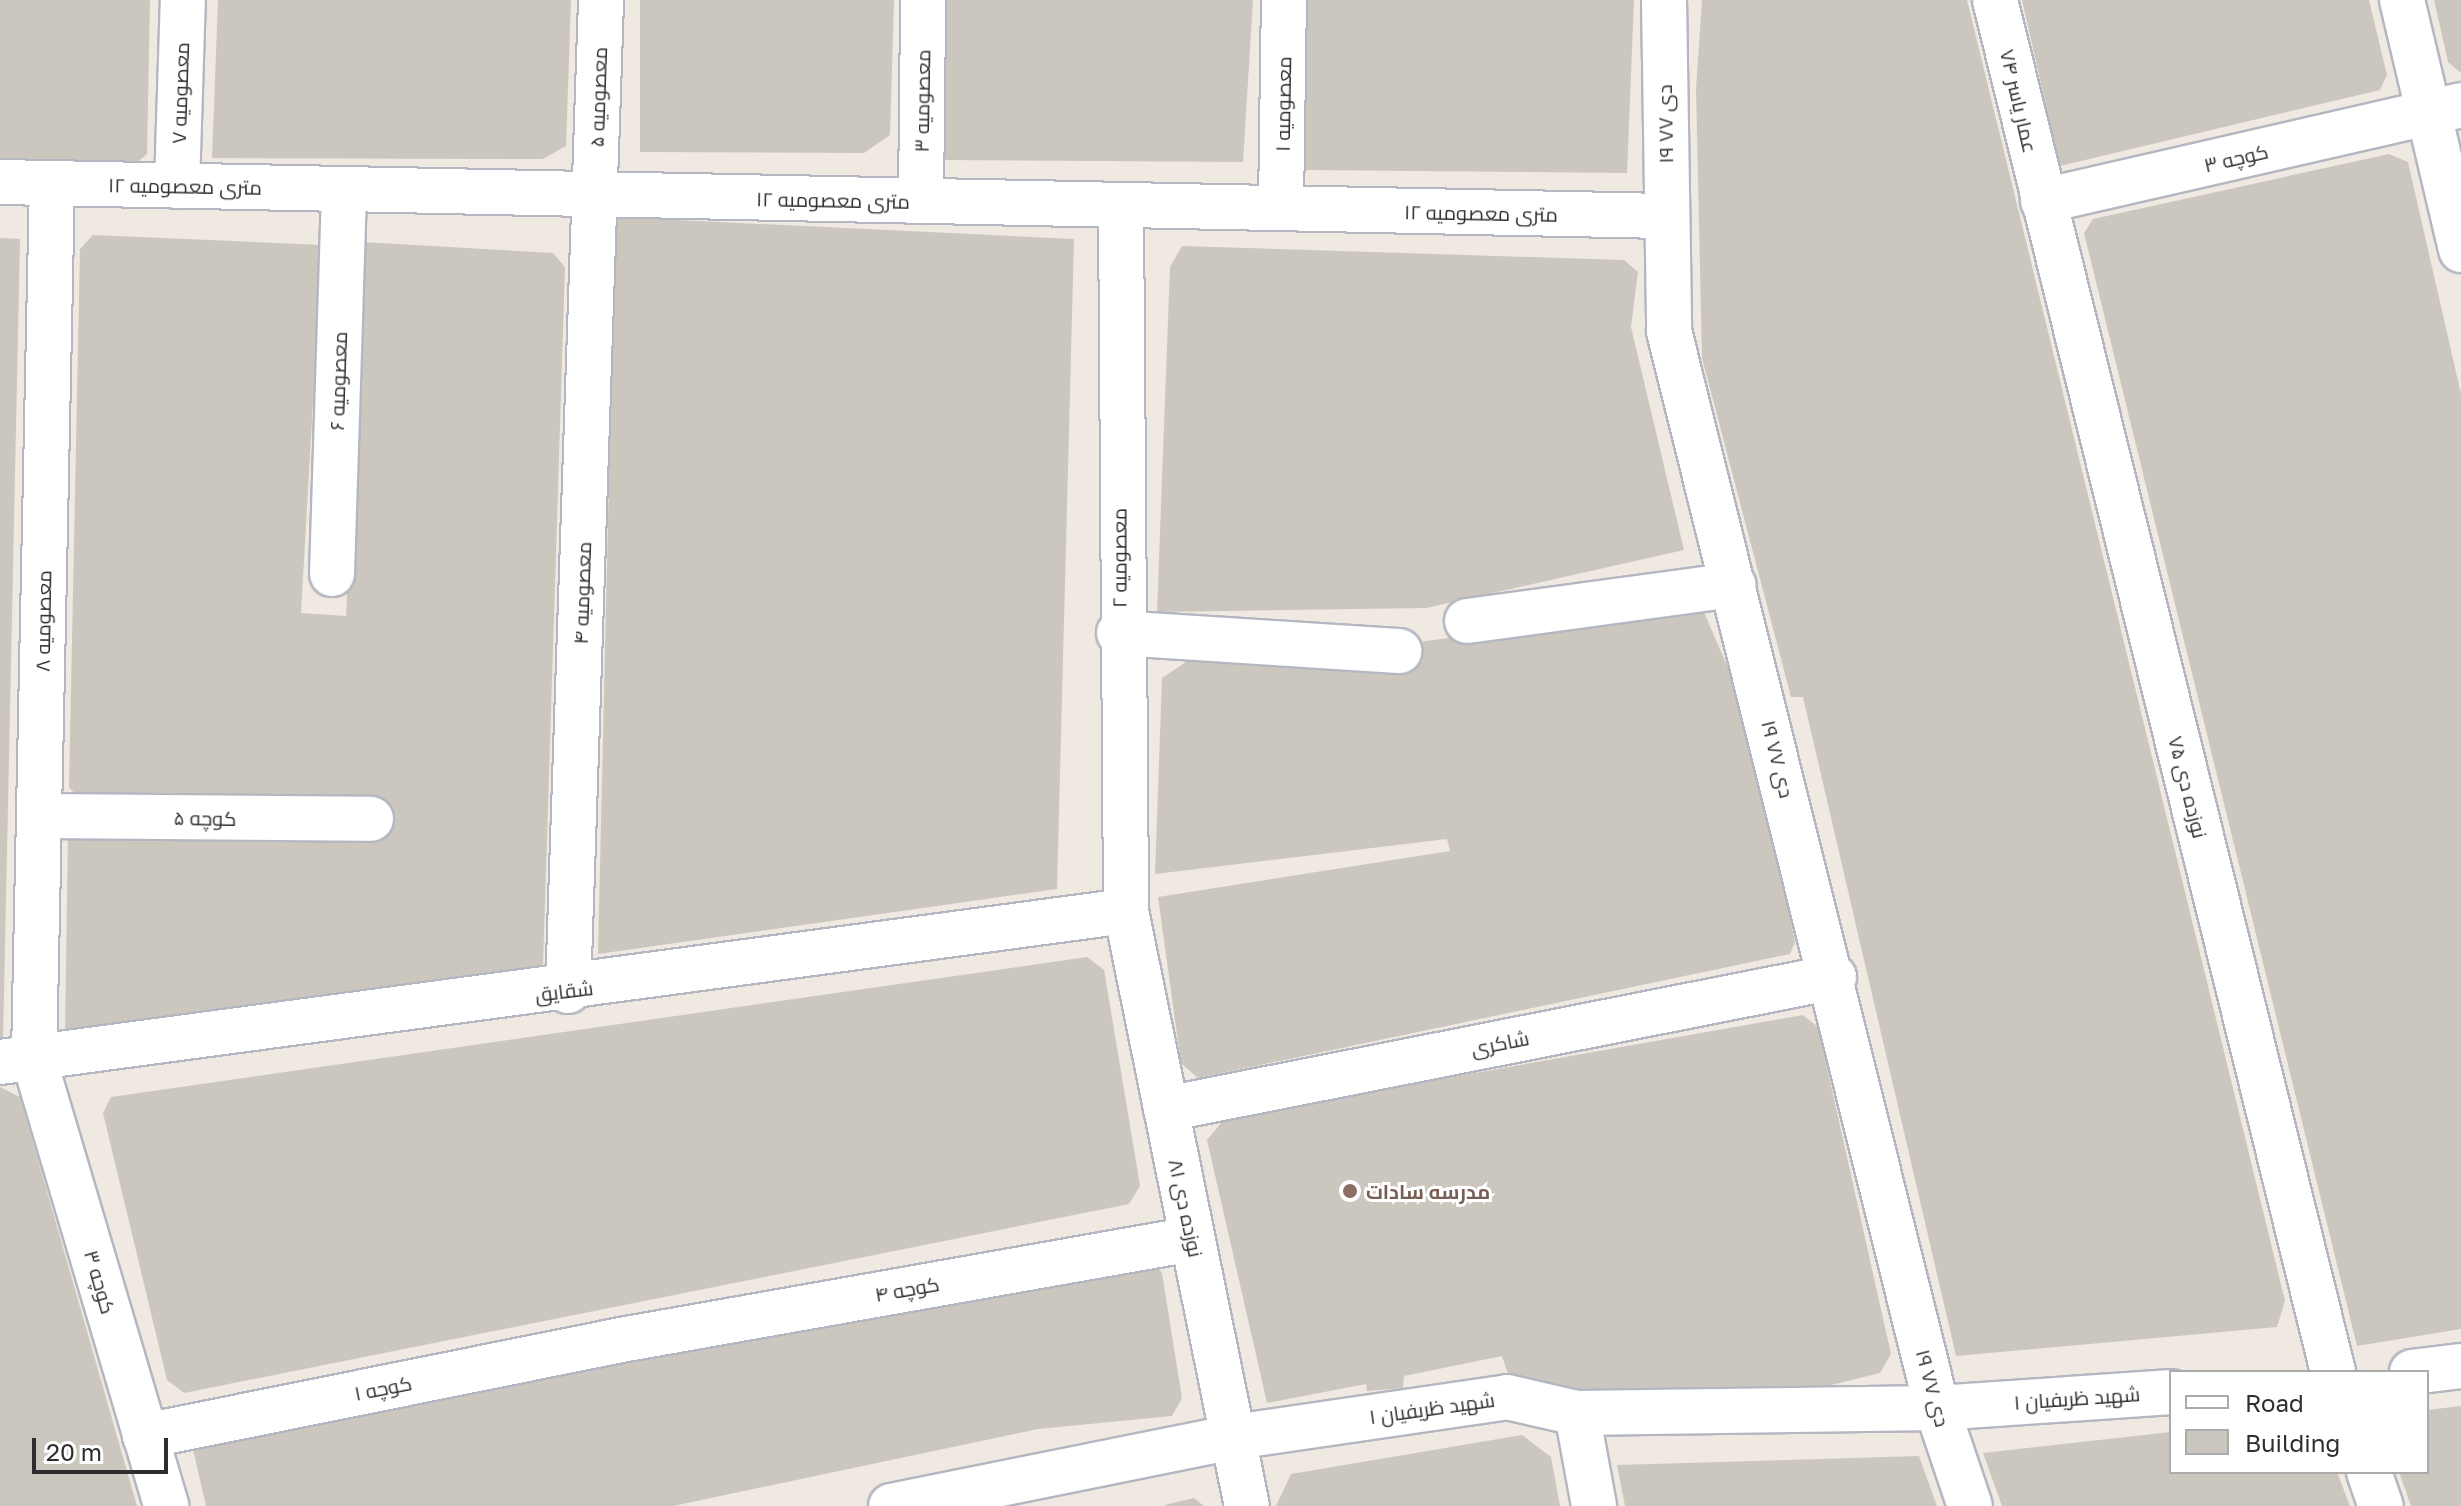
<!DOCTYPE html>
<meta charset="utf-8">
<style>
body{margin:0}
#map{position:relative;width:2461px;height:1506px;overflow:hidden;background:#efe9e1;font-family:"Golos Text",Cairo,sans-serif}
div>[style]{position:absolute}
.building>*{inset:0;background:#cbc7bf}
.roads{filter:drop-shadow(2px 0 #b4b7c1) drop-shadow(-2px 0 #b4b7c1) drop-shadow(0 2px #b4b7c1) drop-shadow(0 -2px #b4b7c1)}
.minor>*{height:44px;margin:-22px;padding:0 22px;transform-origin:22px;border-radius:22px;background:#fff}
.dots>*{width:22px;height:22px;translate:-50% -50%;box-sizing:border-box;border:4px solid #fff;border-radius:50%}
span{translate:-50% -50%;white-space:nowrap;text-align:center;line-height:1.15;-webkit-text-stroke:6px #fff;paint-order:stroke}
.street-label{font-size:20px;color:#2e2e2e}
.education-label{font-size:20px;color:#785e54;font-weight:700}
.left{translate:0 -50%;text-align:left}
.legend{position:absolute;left:2169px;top:1370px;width:260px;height:104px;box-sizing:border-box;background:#fff;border:2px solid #ababab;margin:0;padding:10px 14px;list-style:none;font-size:24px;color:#2e2e2e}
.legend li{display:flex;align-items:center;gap:16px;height:40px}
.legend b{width:40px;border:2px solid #ababab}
.scale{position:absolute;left:32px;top:1438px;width:136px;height:36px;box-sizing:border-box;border:4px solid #2e2e2e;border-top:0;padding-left:10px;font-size:24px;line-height:28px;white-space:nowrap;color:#2e2e2e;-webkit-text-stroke:6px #fff;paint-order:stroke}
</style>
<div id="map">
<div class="building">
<i style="clip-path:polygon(0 0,150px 0,147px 154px,129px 169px,0 164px)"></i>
<i style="clip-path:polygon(218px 0,571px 0,566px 146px,543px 159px,212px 158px)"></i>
<i style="clip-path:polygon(640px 0,894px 0,890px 135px,864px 153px,640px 152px)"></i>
<i style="clip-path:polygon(946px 0,1253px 0,1243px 162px,943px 160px)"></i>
<i style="clip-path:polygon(1307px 0,1634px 0,1627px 173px,1305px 170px)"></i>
<i style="clip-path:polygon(1702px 0,1967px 0,2285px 1301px,2277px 1327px,1956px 1356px,1803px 697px,1791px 697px,1702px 358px,1696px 89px)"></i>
<i style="clip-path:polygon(2022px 0,2369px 0,2387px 75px,2380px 90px,2060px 166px)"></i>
<i style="clip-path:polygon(2461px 0,2461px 73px,2448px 62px,2434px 0)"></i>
<i style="clip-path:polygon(2389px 154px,2408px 162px,2461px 394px,2461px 1329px,2357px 1346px,2084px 233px,2093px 219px)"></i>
<i style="clip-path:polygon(615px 217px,1074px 239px,1057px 889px,598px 954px)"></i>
<i style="clip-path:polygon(93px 235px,322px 245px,301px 613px,346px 616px,363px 242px,553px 253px,565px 267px,543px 966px,65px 1031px,68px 832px,81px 801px,69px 787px,80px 249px)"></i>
<i style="clip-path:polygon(0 238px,20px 239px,3px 1041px,0 1041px)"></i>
<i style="clip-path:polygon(1182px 246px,1624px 260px,1638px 272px,1631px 327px,1684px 550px,1426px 608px,1157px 612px,1170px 267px)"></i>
<i style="clip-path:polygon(1700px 603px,1748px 714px,1795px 942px,1790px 954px,1198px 1078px,1181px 1063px,1158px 897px,1450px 851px,1447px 839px,1155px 874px,1162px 678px,1192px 658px,1419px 642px)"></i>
<i style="clip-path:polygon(1087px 957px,1104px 970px,1140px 1186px,1129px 1204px,184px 1393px,167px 1380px,103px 1113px,111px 1097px)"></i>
<i style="clip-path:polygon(1803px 1015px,1818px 1027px,1891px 1354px,1880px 1373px,1819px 1388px,1607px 1398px,1509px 1377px,1502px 1356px,1404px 1376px,1403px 1388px,1367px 1391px,1366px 1384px,1267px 1403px,1207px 1140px,1226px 1117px)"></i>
<i style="clip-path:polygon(0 1087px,20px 1097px,137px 1506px,0 1506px)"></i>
<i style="clip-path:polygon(1152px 1259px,1162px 1273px,1182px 1398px,1172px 1416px,1038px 1429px,673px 1506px,206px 1506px,192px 1445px)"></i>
<i style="clip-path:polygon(2461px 1406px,2461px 1506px,2411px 1506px,2399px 1472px,2427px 1472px,2427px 1410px)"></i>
<i style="clip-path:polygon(2171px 1432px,2171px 1472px,2337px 1472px,2350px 1506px,2002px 1506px,1983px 1453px)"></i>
<i style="clip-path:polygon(1522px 1435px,1551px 1457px,1560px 1506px,1276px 1506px,1291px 1474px)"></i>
<i style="clip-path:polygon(1919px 1456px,1937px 1506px,1625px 1506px,1617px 1465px)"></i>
<i style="clip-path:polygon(1194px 1498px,1204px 1506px,1165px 1506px,1165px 1505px)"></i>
</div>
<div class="roads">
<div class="minor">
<i style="left:1664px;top:0;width:331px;rotate:89.1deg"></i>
<i style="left:1669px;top:331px;width:1110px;rotate:76.03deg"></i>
<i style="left:1937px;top:1408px;width:103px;rotate:71.4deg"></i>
<i style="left:1995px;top:0;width:1413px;rotate:76.16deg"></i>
<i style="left:2402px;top:0;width:257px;rotate:76.7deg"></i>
<i style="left:0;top:182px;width:1665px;rotate:1.17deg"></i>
<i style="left:52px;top:183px;width:876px;rotate:91.18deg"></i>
<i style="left:34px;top:1059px;width:466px;rotate:73.5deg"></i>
<i style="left:177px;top:186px;width:186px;rotate:-88.2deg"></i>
<i style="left:921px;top:201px;width:201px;rotate:-89.4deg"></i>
<i style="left:2043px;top:201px;width:429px;rotate:-12.9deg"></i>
<i style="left:1121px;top:206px;width:705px;rotate:89.59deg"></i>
<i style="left:1126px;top:911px;width:607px;rotate:78.51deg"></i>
<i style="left:1281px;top:208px;width:208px;rotate:-89.2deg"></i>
<i style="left:332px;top:574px;width:385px;rotate:-88.2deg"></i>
<i style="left:1467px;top:621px;width:269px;rotate:-7.7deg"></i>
<i style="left:1119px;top:633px;width:281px;rotate:3.7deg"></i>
<i style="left:40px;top:816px;width:331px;rotate:0.5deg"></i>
<i style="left:568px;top:991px;width:992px;rotate:-88.09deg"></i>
<i style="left:0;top:1062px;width:1136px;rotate:-7.64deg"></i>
<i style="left:1166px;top:1109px;width:681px;rotate:-11.18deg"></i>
<i style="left:2412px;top:1372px;width:49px;rotate:-7deg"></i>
<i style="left:1577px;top:1413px;width:95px;rotate:79.6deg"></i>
<i style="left:145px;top:1436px;width:486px;rotate:-11.4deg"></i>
<i style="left:621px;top:1340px;width:580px;rotate:-10.03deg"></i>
<i style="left:2369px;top:1472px;width:36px;rotate:71deg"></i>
<i style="left:891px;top:1506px;width:350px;rotate:-11.4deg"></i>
<i style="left:1234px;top:1437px;width:276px;rotate:-8.3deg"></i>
<i style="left:1507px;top:1397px;width:72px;rotate:12.9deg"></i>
<i style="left:1577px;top:1413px;width:360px;rotate:-0.8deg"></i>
<i style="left:1937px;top:1408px;width:235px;rotate:-3.9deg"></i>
</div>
</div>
<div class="dots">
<i style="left:1350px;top:1191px;background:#8d6e63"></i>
</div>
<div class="street-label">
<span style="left:180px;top:93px;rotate:-88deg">معصومیه ۷</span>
<span style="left:598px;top:97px;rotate:-88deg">معصومیه ۵</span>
<span style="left:922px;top:101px;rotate:-89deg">معصومیه ۳</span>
<span style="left:2019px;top:101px;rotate:77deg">عمار یاسر ۷۴</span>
<span style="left:1283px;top:104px;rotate:-89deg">معصومیه ۱</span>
<span style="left:1665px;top:124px;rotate:-91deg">۱۹ دی ۷۷</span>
<span style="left:2236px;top:158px;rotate:-13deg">کوچه ۳</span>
<span style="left:185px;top:186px;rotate:1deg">۱۲ متری معصومیه</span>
<span style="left:833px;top:200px;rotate:1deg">۱۲ متری معصومیه</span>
<span style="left:1481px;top:213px;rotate:1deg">۱۲ متری معصومیه</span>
<span style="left:338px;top:381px;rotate:-88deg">معصومیه ۶</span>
<span style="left:1119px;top:558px;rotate:-90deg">معصومیه ۲</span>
<span style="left:582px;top:593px;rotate:-88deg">معصومیه ۴</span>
<span style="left:43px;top:621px;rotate:-89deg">معصومیه ۸</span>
<span style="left:1778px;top:759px;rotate:76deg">۱۹ دی ۷۷</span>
<span style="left:2188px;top:787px;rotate:76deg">نوزده دی ۷۵</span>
<span style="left:205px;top:818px;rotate:1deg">کوچه ۵</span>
<span style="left:564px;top:991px;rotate:-7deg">شقایق</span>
<span style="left:1500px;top:1043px;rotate:-11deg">شاکری</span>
<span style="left:1186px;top:1208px;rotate:78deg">نوزده دی ۸۱</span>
<span style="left:100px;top:1282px;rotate:74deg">کوچه ۳</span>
<span style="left:907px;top:1289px;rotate:-10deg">کوچه ۴</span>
<span style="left:383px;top:1388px;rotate:-11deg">کوچه ۱</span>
<span style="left:1933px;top:1388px;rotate:75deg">۱۹ دی ۷۷</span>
<span style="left:2077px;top:1398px;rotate:-4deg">شهید ظریفیان ۱</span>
<span style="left:1432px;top:1408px;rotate:-8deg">شهید ظریفیان ۱</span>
</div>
<div class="education-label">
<span class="left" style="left:1366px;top:1191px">مدرسه سادات</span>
</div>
<ul class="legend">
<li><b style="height:10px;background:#fff"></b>Road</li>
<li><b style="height:22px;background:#cbc7bf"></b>Building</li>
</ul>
<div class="scale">20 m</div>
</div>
